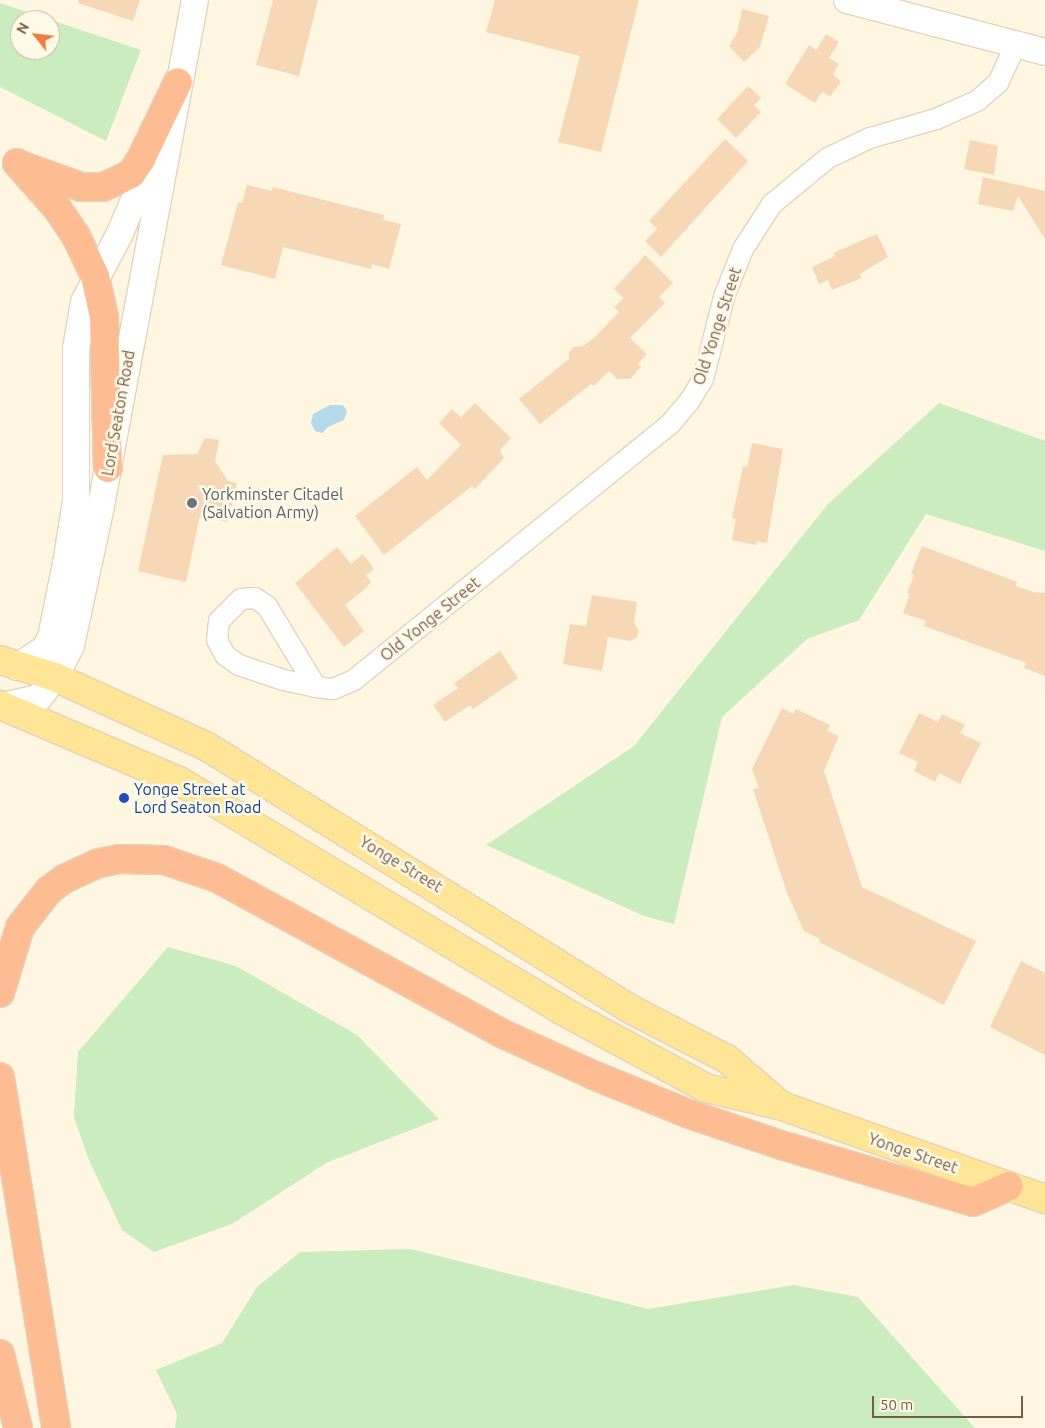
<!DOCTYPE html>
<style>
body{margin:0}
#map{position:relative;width:1045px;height:1428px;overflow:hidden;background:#fef6e0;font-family:Ubuntu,sans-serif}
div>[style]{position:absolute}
.green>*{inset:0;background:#cbecbe}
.water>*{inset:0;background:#b4dae9}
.building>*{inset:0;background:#f6d7b6}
.roads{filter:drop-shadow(1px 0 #e3d3bc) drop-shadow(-1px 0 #e3d3bc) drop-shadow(0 1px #e3d3bc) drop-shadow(0 -1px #e3d3bc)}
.minor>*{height:20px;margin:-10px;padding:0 10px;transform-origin:10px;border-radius:10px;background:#fff}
.tertiary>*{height:26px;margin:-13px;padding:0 13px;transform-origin:13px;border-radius:13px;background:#fff}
.primary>*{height:28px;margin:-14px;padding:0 14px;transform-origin:14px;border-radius:14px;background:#ffe596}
.motorway>*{height:28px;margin:-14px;padding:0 14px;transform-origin:14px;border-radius:14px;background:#fdbc92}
.dots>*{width:14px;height:14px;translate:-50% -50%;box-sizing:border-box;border:2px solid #fff9e8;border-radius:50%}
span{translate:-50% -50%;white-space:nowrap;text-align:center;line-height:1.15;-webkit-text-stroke:5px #fff9e8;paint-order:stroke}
.street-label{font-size:16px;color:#775d46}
.worship-label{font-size:16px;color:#5b616d}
.left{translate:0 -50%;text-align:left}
.transit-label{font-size:16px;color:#164399}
.north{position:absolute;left:10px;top:10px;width:50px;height:50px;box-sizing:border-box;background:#fff9e8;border:1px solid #c9bba7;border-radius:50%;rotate:299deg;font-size:14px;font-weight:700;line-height:20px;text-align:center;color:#775d46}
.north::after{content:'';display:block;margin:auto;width:18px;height:22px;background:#f27b3b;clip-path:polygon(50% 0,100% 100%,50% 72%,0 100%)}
.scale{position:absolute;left:872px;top:1396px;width:151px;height:22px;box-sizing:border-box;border:2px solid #775d46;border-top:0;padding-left:6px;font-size:15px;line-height:18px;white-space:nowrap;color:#775d46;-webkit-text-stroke:4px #fff9e8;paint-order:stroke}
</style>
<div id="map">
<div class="green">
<i style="clip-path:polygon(evenodd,0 3px,141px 50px,106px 141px,0 87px,0 3px,20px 20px,50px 20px,50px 50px,20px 50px,20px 20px)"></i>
<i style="clip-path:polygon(939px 403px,1045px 441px,1045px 551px,926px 514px,859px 620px,807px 639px,722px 717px,674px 924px,644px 916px,486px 845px,634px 746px,828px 504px)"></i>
<i style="clip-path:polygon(168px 947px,236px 966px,357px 1035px,439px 1119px,326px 1163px,232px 1224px,154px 1252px,122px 1230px,88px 1158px,74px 1117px,78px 1052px)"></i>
<i style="clip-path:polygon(411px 1249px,648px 1309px,794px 1285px,858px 1297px,975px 1428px,175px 1428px,177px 1414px,156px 1370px,222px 1343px,257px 1287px,300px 1252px)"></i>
</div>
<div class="water">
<i style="clip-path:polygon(330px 405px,343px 405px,347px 411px,344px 420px,328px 427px,322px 433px,315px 431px,311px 423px,313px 414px)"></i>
</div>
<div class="building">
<i style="clip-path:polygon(78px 0,140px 0,133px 21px,78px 3px)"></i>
<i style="clip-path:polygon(273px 0,318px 0,299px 76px,256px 65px)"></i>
<i style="clip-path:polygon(495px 0,639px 0,601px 152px,558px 142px,580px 56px,486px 32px)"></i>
<i style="clip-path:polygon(742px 9px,769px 16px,760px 47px,744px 62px,729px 46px,737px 33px)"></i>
<i style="clip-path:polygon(826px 34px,839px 42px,829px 58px,839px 64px,833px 74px,841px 82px,830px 96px,822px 92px,815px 103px,785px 84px,809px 45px,816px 50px)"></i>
<i style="clip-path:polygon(748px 86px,761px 98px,754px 105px,761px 112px,736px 138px,717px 119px)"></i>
<i style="clip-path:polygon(725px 139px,748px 161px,661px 257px,645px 241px,657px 229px,649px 221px)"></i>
<i style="clip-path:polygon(970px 140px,998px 146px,994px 175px,964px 169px)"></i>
<i style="clip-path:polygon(983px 177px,1045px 191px,1045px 239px,1018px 196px,1013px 211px,978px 204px)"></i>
<i style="clip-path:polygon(247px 185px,272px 191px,273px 187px,336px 203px,384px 215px,383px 220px,401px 224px,389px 269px,372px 264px,371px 269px,283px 247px,275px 279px,221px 265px,238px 202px,242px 203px)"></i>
<i style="clip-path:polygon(877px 234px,888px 257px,860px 274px,862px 278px,832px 290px,828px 280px,819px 284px,812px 267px,835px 256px,833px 253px)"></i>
<i style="clip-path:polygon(645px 255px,673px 283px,659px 297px,665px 303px,630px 338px,647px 354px,638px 364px,641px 367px,630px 379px,617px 379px,609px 371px,594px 386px,591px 384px,540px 424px,519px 399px,569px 359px,569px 352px,574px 347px,583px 346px,593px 339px,619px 312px,614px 307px,624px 298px,614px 289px)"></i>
<i style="clip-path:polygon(475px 403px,511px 438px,500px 450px,504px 458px,475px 489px,472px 486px,384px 555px,355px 516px,417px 467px,427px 480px,461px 445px,439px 423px,452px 409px,461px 417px)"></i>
<i style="clip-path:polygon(205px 438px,219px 440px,215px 461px,228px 481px,237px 483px,228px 522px,200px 516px,186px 582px,138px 571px,163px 455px,197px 454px)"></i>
<i style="clip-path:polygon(752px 443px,783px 449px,767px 543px,757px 541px,756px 545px,732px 540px,736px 519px,732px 518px,743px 466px,747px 467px)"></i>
<i style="clip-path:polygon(922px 546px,1017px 582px,1016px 586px,1033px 592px,1045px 593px,1045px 676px,1024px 668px,1026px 663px,924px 626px,926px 621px,903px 613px,910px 594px,907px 593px,914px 575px,911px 574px)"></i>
<i style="clip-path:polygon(337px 547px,351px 564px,363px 554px,374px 569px,366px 575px,371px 582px,366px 588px,345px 605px,364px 631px,344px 647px,295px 583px)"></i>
<i style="clip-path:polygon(592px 595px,637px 602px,634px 623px,639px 631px,637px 637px,630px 641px,608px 637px,602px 671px,563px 664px,570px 624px,586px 626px)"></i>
<i style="clip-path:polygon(500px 651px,518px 678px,473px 709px,470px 705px,445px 722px,433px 705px,458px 688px,454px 683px)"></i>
<i style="clip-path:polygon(782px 708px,793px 714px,796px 709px,830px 725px,827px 731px,839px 736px,824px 771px,862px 887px,976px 941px,944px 1005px,819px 942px,820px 939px,804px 931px,787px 893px,753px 789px,759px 788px,752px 769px)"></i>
<i style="clip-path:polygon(919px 713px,938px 722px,942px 714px,965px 725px,960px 733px,981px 743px,960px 784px,939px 773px,935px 782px,914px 771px,918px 762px,899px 753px)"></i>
<i style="clip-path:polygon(1021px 961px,1045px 973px,1045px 1055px,990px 1027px)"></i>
</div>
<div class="roads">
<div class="minor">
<i style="left:316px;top:687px;width:95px;rotate:-121.2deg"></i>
<i style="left:267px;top:606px;width:14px;rotate:-146deg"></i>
<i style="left:255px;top:598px;width:14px;rotate:176deg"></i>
<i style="left:241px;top:599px;width:31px;rotate:135deg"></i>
<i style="left:219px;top:621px;width:19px;rotate:96deg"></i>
<i style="left:217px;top:640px;width:17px;rotate:62deg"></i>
<i style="left:225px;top:655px;width:17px;rotate:36deg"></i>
<i style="left:239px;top:665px;width:46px;rotate:18.8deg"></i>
<i style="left:283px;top:680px;width:34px;rotate:12deg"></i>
<i style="left:316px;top:687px;width:17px;rotate:7deg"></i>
<i style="left:333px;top:689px;width:23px;rotate:-23deg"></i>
<i style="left:354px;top:680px;width:408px;rotate:-39deg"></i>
<i style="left:671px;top:423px;width:30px;rotate:-50deg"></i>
<i style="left:690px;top:400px;width:25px;rotate:-58deg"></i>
<i style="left:703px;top:379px;width:85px;rotate:-75.6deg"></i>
<i style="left:724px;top:297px;width:52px;rotate:-68.4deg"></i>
<i style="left:743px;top:249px;width:54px;rotate:-57.2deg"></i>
<i style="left:772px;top:204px;width:72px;rotate:-39.4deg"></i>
<i style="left:828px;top:158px;width:47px;rotate:-25.5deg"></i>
<i style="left:870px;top:138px;width:69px;rotate:-16.1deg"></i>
<i style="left:936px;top:119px;width:45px;rotate:-23.7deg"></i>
<i style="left:977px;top:101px;width:28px;rotate:-41deg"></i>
<i style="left:998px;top:83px;width:43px;rotate:-65.2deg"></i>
</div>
<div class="tertiary">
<i style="left:847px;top:0;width:205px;rotate:14.7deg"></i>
<i style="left:17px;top:667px;width:33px;rotate:-33deg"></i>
<i style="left:45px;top:649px;width:13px;rotate:-63deg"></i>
<i style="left:51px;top:637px;width:76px;rotate:-78.5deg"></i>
<i style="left:66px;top:563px;width:63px;rotate:-80.8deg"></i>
<i style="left:76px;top:501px;width:152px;rotate:-90deg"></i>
<i style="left:76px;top:349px;width:48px;rotate:-80.3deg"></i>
<i style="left:84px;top:302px;width:78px;rotate:-62.4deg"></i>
<i style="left:120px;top:233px;width:89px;rotate:-66.9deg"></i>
<i style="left:3px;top:706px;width:37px;rotate:-13deg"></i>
<i style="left:39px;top:698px;width:26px;rotate:-53deg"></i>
<i style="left:55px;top:677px;width:36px;rotate:-63deg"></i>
<i style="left:71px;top:645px;width:137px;rotate:-77.8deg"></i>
<i style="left:100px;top:511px;width:520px;rotate:-79.47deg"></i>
</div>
<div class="primary">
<i style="left:0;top:660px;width:58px;rotate:17.2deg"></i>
<i style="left:55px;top:677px;width:166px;rotate:24.6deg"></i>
<i style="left:206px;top:746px;width:501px;rotate:31.79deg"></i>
<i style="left:632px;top:1010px;width:107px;rotate:27.3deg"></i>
<i style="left:727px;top:1059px;width:69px;rotate:40.9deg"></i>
<i style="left:0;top:705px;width:194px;rotate:23deg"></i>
<i style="left:179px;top:781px;width:448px;rotate:30.9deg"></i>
<i style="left:563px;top:1011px;width:162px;rotate:28.3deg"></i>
<i style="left:706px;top:1088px;width:78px;rotate:13.3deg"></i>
<i style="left:782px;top:1106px;width:279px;rotate:19.5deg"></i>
</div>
<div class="motorway">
<i style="left:17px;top:163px;width:60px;rotate:48.4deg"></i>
<i style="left:57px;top:208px;width:34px;rotate:56deg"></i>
<i style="left:76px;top:236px;width:44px;rotate:64.6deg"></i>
<i style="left:95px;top:276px;width:42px;rotate:77.6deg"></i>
<i style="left:104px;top:317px;width:151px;rotate:88.5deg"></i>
<i style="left:20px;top:165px;width:65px;rotate:19.8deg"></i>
<i style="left:81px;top:187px;width:22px"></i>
<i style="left:103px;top:187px;width:17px;rotate:-24deg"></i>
<i style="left:119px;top:180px;width:13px;rotate:-27deg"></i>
<i style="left:131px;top:174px;width:18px;rotate:-56deg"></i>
<i style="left:141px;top:159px;width:85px;rotate:-64.3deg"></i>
<i style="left:0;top:993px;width:69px;rotate:-73.1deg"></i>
<i style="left:20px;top:927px;width:47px;rotate:-51.9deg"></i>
<i style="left:49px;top:890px;width:19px;rotate:-36deg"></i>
<i style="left:64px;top:879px;width:38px;rotate:-25deg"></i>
<i style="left:99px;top:863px;width:20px;rotate:-11deg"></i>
<i style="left:119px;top:859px;width:45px;rotate:1.3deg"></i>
<i style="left:164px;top:860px;width:56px;rotate:18.8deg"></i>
<i style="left:217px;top:878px;width:324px;rotate:28.6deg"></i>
<i style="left:501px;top:1033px;width:101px;rotate:24.5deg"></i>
<i style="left:593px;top:1075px;width:104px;rotate:22.1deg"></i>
<i style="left:689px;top:1114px;width:97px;rotate:18.6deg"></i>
<i style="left:781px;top:1145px;width:200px;rotate:16.5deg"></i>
<i style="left:973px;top:1202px;width:39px;rotate:-24deg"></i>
<i style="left:0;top:1077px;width:355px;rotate:80.9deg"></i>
<i style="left:0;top:1354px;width:76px;rotate:76.3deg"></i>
</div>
</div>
<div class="dots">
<i style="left:192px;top:503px;background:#6b7280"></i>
<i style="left:124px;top:798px;background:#1a4fb4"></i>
</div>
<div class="street-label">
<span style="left:717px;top:326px;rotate:-72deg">Old Yonge Street</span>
<span style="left:118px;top:413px;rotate:-80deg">Lord Seaton Road</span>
<span style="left:430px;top:619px;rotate:-39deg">Old Yonge Street</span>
<span style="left:401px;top:864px;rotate:31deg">Yonge Street</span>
<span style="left:913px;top:1153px;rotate:19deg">Yonge Street</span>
</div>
<div class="worship-label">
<span class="left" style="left:202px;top:503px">Yorkminster Citadel<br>(Salvation Army)</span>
</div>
<div class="transit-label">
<span class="left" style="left:134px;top:798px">Yonge Street at<br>Lord Seaton Road</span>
</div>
<div class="north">N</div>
<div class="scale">50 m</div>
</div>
